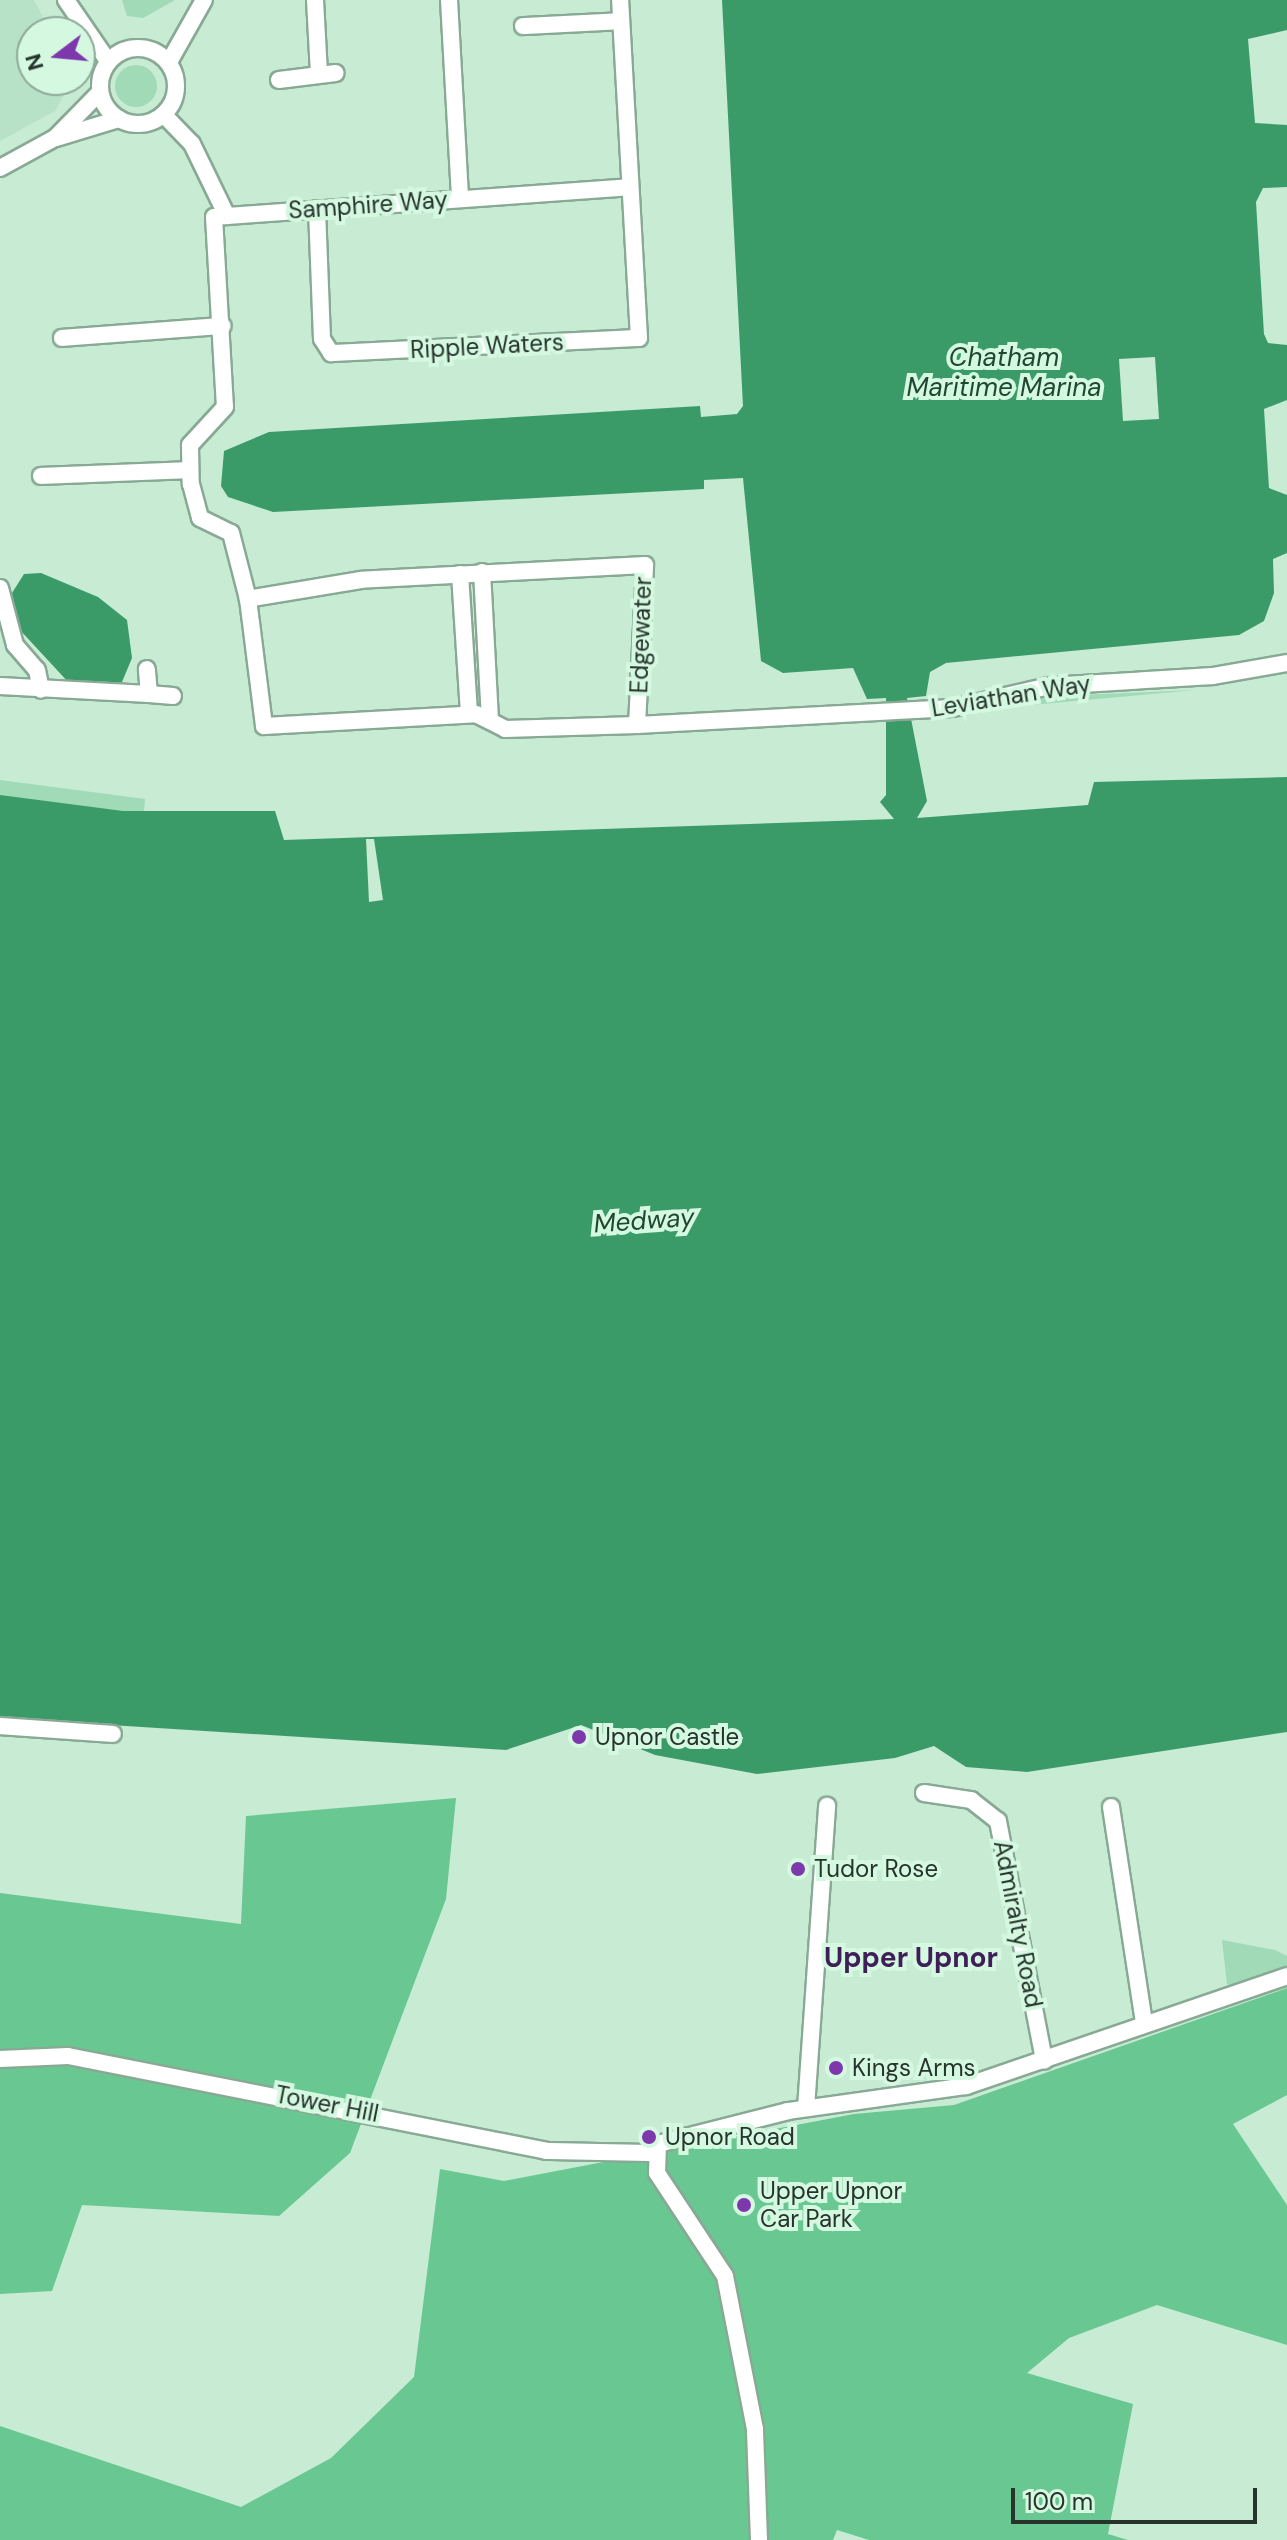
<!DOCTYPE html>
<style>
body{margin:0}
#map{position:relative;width:1287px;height:2540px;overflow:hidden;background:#c8ebd4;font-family:"DM Sans",sans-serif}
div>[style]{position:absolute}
.built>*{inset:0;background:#b8e2c7}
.green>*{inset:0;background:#a0dab6}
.round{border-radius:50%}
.forest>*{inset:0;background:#69c791}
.water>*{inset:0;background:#3b9b68}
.pier>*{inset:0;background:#c8ebd4}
.roads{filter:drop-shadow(2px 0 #88a994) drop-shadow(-2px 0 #88a994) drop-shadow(0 2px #88a994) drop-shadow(0 -2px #88a994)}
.street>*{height:16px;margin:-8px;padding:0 8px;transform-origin:8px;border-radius:8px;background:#fff}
.street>.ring{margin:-8px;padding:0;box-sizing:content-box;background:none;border:16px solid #fff;border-radius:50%}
.dots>*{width:22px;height:22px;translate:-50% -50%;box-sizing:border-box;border:4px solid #d5f8e1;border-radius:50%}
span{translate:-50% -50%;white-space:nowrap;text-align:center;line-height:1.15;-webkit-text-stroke:8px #d5f8e1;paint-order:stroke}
.street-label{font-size:24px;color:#26342b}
.poi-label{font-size:24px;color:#26342b}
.left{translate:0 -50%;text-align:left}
.water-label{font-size:26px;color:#204831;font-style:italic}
.quarter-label{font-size:28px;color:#3f1f57;font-weight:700}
.north{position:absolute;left:16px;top:16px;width:80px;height:80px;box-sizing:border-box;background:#d5f8e1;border:2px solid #8faa98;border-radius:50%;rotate:254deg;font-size:22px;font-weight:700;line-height:32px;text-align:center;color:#26342b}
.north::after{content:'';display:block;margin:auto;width:28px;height:36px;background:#7d38ac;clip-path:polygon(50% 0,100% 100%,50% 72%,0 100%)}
.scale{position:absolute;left:1011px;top:2488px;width:246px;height:36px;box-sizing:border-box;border:4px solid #26342b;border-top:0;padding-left:10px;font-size:24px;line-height:28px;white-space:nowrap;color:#26342b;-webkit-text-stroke:6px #d5f8e1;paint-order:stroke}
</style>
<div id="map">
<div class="built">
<i style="clip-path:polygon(0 0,34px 0,51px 32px,32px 32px,32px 80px,71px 83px,55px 111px,0 141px)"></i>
</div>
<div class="green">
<i style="clip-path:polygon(122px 0,175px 0,143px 18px,127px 16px)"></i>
<i class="round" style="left:115px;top:65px;width:42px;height:42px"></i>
<i style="clip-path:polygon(1196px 690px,1031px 705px,1030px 699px,1035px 697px)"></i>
<i style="clip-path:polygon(0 780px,145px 799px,144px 811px,275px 811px,283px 840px,0 840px)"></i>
<i style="clip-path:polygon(1222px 1940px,1275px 1950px,1287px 1956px,1287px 1976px,1237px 1989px,1227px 1984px)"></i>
</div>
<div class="forest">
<i style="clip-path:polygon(456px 1798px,446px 1899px,350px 2153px,279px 2216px,82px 2205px,52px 2291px,0 2294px,0 1893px,241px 1924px,246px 1816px)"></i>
<i style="clip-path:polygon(1287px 1988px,1287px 2095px,1233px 2124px,1287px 2205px,1287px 2345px,1157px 2305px,1069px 2338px,1027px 2373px,1133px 2404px,1108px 2534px,1128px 2540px,869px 2540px,837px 2530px,833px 2540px,0 2540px,0 2426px,241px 2507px,331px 2458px,414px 2377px,440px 2169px,504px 2181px,854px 2114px,954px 2105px)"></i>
</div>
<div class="water">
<i style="clip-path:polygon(722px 0,1287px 0,1287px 30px,1248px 39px,1255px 123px,1287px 125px,1287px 187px,1263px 188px,1256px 202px,1264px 334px,1268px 343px,1287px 345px,1287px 400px,1264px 409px,1269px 488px,1287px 495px,1287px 553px,1273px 559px,1274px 593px,1264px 621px,1239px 635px,946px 663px,930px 672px,926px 696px,907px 698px,927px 801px,917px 818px,1088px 805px,1094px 782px,1287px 777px,1287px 1732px,1027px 1772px,966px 1767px,934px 1746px,895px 1758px,757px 1774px,655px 1755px,581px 1725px,506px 1750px,0 1718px,0 795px,123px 811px,275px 811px,284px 840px,894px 819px,880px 802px,886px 795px,886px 698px,867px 699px,853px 668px,783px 673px,761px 661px,743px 478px,704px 480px,704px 489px,273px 512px,228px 497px,221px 486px,224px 451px,269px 432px,700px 406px,701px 417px,737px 414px,743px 406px)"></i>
<i style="clip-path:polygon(41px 573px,98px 597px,127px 620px,132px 658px,122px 682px,70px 684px,19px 629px,12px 593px,24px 574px)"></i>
</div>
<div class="pier">
<i style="clip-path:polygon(1155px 357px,1159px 419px,1123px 421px,1119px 359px)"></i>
<i style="clip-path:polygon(366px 839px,374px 839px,383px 900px,369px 902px)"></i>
</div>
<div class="roads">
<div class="street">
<i style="left:66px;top:0;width:74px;rotate:55.5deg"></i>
<i style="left:315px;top:0;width:74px;rotate:86.9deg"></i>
<i style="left:449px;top:0;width:198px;rotate:86.8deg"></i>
<i style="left:523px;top:26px;width:98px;rotate:-2.9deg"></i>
<i class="ring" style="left:100px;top:48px;width:60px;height:60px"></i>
<i style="left:169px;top:62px;width:71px;rotate:-60.6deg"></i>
<i style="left:279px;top:80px;width:57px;rotate:-7deg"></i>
<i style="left:164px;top:115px;width:40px;rotate:46deg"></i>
<i style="left:192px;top:144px;width:80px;rotate:64.1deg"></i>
<i style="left:227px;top:216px;width:403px;rotate:-4.1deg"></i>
<i style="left:56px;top:138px;width:66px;rotate:-16.8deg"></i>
<i style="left:0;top:168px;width:63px;rotate:-28.6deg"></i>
<i style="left:55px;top:138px;width:64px;rotate:-45.6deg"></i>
<i style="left:317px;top:209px;width:130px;rotate:87.8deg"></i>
<i style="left:322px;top:339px;width:17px;rotate:57deg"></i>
<i style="left:331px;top:353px;width:308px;rotate:-2.8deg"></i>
<i style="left:639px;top:338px;width:339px;rotate:-93.2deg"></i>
<i style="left:227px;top:216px;width:13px;rotate:176deg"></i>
<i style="left:214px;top:217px;width:190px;rotate:86.7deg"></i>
<i style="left:225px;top:407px;width:52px;rotate:132.6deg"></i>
<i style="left:190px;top:445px;width:39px;rotate:89deg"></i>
<i style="left:191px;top:484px;width:35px;rotate:75deg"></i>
<i style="left:200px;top:518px;width:34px;rotate:26deg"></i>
<i style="left:231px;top:533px;width:68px;rotate:75.6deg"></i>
<i style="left:248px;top:599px;width:128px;rotate:82.8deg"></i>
<i style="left:264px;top:726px;width:212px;rotate:-3.2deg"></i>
<i style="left:476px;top:714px;width:33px;rotate:27deg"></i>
<i style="left:505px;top:729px;width:132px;rotate:-1.7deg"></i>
<i style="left:637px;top:725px;width:160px;rotate:-87.1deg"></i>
<i style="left:645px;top:565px;width:284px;rotate:177deg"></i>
<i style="left:361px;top:580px;width:115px;rotate:170.5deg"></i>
<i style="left:62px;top:338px;width:161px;rotate:-4.3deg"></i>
<i style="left:41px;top:476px;width:149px;rotate:-2.3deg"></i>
<i style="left:482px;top:572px;width:149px;rotate:86.9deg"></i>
<i style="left:460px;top:574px;width:140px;rotate:86.3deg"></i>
<i style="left:0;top:588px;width:59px;rotate:75.3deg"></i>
<i style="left:15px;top:645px;width:33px;rotate:49deg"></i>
<i style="left:37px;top:670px;width:20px;rotate:79deg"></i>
<i style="left:0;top:686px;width:149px;rotate:3.1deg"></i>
<i style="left:149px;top:694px;width:25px;rotate:-95deg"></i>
<i style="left:149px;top:694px;width:24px;rotate:5deg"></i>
<i style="left:637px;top:725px;width:316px;rotate:-3.1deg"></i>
<i style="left:953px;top:708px;width:98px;rotate:-12.9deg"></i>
<i style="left:1049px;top:686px;width:164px;rotate:-3.5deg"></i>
<i style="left:1213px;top:676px;width:75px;rotate:-10deg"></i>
<i style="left:0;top:1726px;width:113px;rotate:4deg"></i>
<i style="left:924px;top:1793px;width:48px;rotate:8.5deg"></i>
<i style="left:971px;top:1800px;width:34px;rotate:38deg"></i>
<i style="left:998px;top:1821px;width:244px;rotate:79.1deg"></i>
<i style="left:1111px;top:1807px;width:219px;rotate:81.3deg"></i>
<i style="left:0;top:2059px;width:68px;rotate:-2.5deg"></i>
<i style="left:68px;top:2056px;width:487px;rotate:11.2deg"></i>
<i style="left:546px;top:2151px;width:107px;rotate:1.1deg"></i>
<i style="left:806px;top:2108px;width:303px;rotate:-86deg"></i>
<i style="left:759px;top:2540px;width:111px;rotate:-92.1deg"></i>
<i style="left:755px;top:2429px;width:156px;rotate:-101.1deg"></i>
<i style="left:725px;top:2276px;width:123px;rotate:-123.4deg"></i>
<i style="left:657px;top:2173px;width:29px;rotate:-88deg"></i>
<i style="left:658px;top:2144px;width:134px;rotate:-14.2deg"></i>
<i style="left:788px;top:2111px;width:180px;rotate:-8deg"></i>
<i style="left:966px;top:2086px;width:339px;rotate:-18.9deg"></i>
</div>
</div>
<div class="dots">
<i style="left:579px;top:1737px;background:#7d38ac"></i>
<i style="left:798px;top:1869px;background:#7d38ac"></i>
<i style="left:836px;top:2068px;background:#7d38ac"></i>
<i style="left:649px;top:2137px;background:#7d38ac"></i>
<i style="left:744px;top:2205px;background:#7d38ac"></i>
</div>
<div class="street-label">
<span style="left:368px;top:205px;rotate:-4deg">Samphire Way</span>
<span style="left:487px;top:346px;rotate:-3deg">Ripple Waters</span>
<span style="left:641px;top:635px;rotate:-88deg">Edgewater</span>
<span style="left:1011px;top:696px;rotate:-9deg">Leviathan Way</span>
<span style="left:1018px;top:1924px;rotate:79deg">Admiralty Road</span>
<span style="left:327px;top:2104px;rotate:11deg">Tower Hill</span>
</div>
<div class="poi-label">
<span class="left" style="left:595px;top:1737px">Upnor Castle</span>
<span class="left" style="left:814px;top:1869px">Tudor Rose</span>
<span class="left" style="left:852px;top:2068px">Kings Arms</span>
<span class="left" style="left:665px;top:2137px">Upnor Road</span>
<span class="left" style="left:760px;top:2205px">Upper Upnor<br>Car Park</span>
</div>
<div class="water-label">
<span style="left:1004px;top:373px">Chatham<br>Maritime Marina</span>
<span style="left:644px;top:1221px;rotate:-4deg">Medway</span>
</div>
<div class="quarter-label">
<span style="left:911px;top:1958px">Upper Upnor</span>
</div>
<div class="north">N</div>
<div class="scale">100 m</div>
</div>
